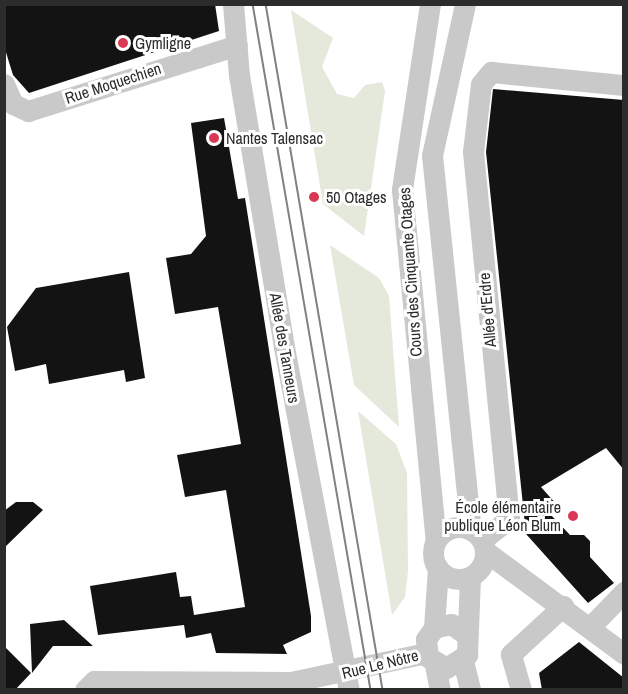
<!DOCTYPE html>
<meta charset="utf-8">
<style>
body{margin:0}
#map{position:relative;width:628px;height:694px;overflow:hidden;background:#fff;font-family:"Archivo Narrow",sans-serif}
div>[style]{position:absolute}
.green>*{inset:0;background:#e4e9db}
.building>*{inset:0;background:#131313}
.street>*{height:21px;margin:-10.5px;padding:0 10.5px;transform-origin:10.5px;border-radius:10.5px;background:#c9c9c9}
.street>.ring{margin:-10.5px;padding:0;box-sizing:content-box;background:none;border:21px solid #c9c9c9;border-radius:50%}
.tram>*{height:1.5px;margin:-0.75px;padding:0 0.75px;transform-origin:0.75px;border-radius:0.75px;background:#818181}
.dots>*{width:16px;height:16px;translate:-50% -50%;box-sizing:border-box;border:3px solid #fff;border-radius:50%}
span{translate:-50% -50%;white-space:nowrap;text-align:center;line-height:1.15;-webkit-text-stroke:6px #fff;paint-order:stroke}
.poi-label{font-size:16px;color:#2c2c2c}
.left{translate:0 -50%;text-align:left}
.right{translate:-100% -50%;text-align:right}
.street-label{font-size:16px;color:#2c2c2c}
.frame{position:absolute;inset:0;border:6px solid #2c2c2c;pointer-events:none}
</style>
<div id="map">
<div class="green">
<i style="clip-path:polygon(291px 10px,333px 38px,322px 67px,337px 94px,354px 98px,365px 85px,382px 82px,385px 91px,364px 236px,323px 204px)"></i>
<i style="clip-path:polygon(330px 245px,379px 278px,389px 296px,399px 427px,354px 385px)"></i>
<i style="clip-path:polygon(358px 411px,396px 444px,407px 473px,408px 571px,405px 597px,392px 615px)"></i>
</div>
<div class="building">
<i style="clip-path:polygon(4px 4px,215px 4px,219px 31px,29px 93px,13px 75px,4px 46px)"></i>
<i style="clip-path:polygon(493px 89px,624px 100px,624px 470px,606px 448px,541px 487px,557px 505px,549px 513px,570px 535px,584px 535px,590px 541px,590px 557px,614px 583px,588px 603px,526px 534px,486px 152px)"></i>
<i style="clip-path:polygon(224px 118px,238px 199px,245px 198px,311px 616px,311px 632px,283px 645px,287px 654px,216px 653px,211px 633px,186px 638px,184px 625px,98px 635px,90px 586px,176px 572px,180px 597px,191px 596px,194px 615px,245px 607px,226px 490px,185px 497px,177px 455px,241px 444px,218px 307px,175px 314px,166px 258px,191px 254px,206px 236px,191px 123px)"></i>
<i style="clip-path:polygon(129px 272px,145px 378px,126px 382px,124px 370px,49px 384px,46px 364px,15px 371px,7px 327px,36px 288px)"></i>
<i style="clip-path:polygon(16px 502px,33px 502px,43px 510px,4px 548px,4px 511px)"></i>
<i style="clip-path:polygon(64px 620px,93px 646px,53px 646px,32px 673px,30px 624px)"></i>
<i style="clip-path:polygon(579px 642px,624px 678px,624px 690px,542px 690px,539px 673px)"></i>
<i style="clip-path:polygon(4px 646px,31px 673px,15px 690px,4px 690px)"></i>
</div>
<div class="street">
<i style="left:233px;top:4px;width:71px;rotate:85.2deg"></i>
<i style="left:239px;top:75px;width:276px;rotate:80.6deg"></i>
<i style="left:284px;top:347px;width:349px;rotate:79.3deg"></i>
<i style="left:430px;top:4px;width:188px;rotate:98.6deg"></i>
<i style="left:402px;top:190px;width:353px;rotate:84.5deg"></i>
<i style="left:465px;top:4px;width:155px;rotate:102.3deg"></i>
<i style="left:432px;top:155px;width:377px;rotate:84.1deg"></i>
<i style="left:4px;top:84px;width:22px;rotate:66deg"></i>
<i style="left:13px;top:104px;width:17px;rotate:25deg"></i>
<i style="left:28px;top:111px;width:219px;rotate:-17.5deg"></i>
<i class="ring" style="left:433px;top:527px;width:31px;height:31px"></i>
<i style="left:482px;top:540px;width:34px;rotate:-38deg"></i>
<i style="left:509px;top:519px;width:369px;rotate:-95.6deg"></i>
<i style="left:473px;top:152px;width:68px;rotate:-83.3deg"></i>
<i style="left:481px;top:84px;width:16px;rotate:-50deg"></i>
<i style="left:491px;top:72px;width:134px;rotate:5.6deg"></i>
<i style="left:485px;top:551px;width:173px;rotate:36.5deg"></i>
<i style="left:590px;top:627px;width:49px;rotate:-45.8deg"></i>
<i style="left:434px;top:628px;width:60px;rotate:-86.2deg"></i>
<i style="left:465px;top:634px;width:17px;rotate:-144deg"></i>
<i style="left:451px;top:624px;width:17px;rotate:167deg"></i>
<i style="left:434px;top:628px;width:14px;rotate:126deg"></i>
<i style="left:426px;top:639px;width:18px;rotate:84deg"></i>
<i style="left:428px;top:657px;width:21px;rotate:31deg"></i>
<i style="left:446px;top:668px;width:25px;rotate:-32deg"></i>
<i style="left:467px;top:655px;width:78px;rotate:-87.8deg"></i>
<i style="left:463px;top:661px;width:30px;rotate:76deg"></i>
<i style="left:435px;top:665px;width:25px;rotate:79deg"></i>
<i style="left:85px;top:690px;width:13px;rotate:-45deg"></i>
<i style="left:94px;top:681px;width:197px;rotate:0.3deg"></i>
<i style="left:291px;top:682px;width:138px;rotate:-12.1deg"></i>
<i style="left:521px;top:690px;width:37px;rotate:-106deg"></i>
<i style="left:511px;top:654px;width:71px;rotate:-42.7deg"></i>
</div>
<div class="tram">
<i style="left:253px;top:4px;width:696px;rotate:80.24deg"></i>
<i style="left:266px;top:4px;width:696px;rotate:80.32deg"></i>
</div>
<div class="dots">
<i style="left:123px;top:43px;background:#da3854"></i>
<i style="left:214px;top:138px;background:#da3854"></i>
<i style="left:314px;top:197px;background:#da3854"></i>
<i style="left:573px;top:516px;background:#da3854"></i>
</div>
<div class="poi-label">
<span class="left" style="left:135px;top:43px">Gymligne</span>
<span class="left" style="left:226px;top:138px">Nantes Talensac</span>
<span class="left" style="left:326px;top:197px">50 Otages</span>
<span class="right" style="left:561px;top:516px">École élémentaire<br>publique Léon Blum</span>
</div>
<div class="street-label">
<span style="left:113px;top:83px;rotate:-18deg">Rue Moquechien</span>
<span style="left:410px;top:272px;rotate:-94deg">Cours des Cinquante Otages</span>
<span style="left:487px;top:310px;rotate:-95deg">Allée d'Erdre</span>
<span style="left:285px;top:348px;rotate:80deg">Allée des Tanneurs</span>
<span style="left:380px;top:664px;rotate:-14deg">Rue Le Nôtre</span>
</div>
<div class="frame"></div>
</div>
